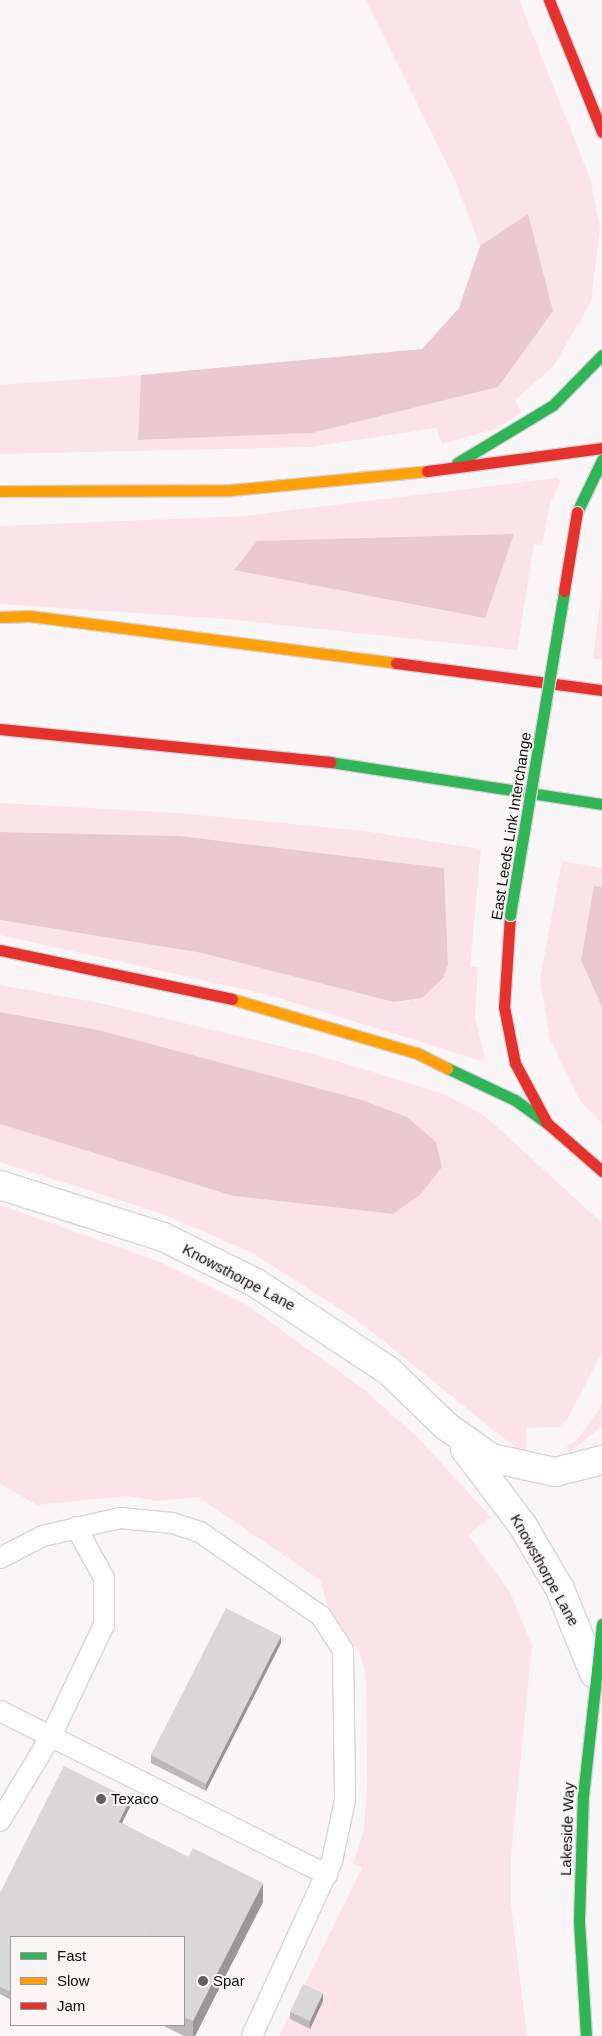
<!DOCTYPE html>
<style>
body{margin:0}
#map{position:relative;width:602px;height:2036px;overflow:hidden;background:#faf6f7;font-family:Arial,sans-serif}
div>[style]{position:absolute}
.green>*{inset:0;background:#fce3ea}
.forest>*{inset:0;background:#eac9d2}
.roads{filter:drop-shadow(1px 0 #d7d4d5) drop-shadow(-1px 0 #d7d4d5) drop-shadow(0 1px #d7d4d5) drop-shadow(0 -1px #d7d4d5)}
.lane>*{height:20px;margin:-10px;padding:0 10px;transform-origin:10px;border-radius:10px;background:#fefefe}
.street>*{height:28px;margin:-14px;padding:0 14px;transform-origin:14px;border-radius:14px;background:#fefefe}
.fast>*{height:11px;margin:-5.5px;padding:0 5.5px;transform-origin:5.5px;border-radius:5.5px;background:#30b455}
.slow>*{height:11px;margin:-5.5px;padding:0 5.5px;transform-origin:5.5px;border-radius:5.5px;background:#ff9f0a}
.jam>*{height:11px;margin:-5.5px;padding:0 5.5px;transform-origin:5.5px;border-radius:5.5px;background:#e5322d}
.bridges{filter:drop-shadow(1px 0 #d7d4d5) drop-shadow(-1px 0 #d7d4d5) drop-shadow(0 1px #d7d4d5) drop-shadow(0 -1px #d7d4d5)}
.fast-bridge>*{height:11px;margin:-5.5px;padding:0 5.5px;transform-origin:5.5px;border-radius:5.5px;background:#30b455}
.jam-bridge>*{height:11px;margin:-5.5px;padding:0 5.5px;transform-origin:5.5px;border-radius:5.5px;background:#e5322d}
.wall>*{inset:0;background:#bbb9ba}
.shaded-wall>*{inset:0;background:#999697}
.building>*{inset:0;background:#dad7d8}
.dots>*{width:14px;height:14px;translate:-50% -50%;box-sizing:border-box;border:2px solid #fbf5f6;border-radius:50%}
span{translate:-50% -50%;white-space:nowrap;text-align:center;line-height:1.15;-webkit-text-stroke:4px #fbf5f6;paint-order:stroke}
.street-label{font-size:15px;color:#0e0d0d}
.poi-label{font-size:15px;color:#0e0d0d}
.left{translate:0 -50%;text-align:left}
.legend{position:absolute;left:10px;top:1936px;width:175px;height:90px;box-sizing:border-box;background:#fbf5f6;border:1px solid #9c9899;margin:0;padding:6px 9px;list-style:none;font-size:15px;color:#0e0d0d}
.legend li{display:flex;align-items:center;gap:10px;height:25px}
.legend b{width:25px;border:1px solid #9c9899}
</style>
<div id="map">
<div class="green">
<i style="clip-path:polygon(366px 0,519px 0,590px 178px,600px 227px,591px 302px,553px 367px,515px 400px,522px 413px,495px 429px,442px 444px,436px 428px,310px 447px,0 454px,0 385px,141px 375px,138px 440px,312px 433px,498px 387px,528px 214px,480px 246px,456px 182px)"></i>
<i style="clip-path:polygon(557px 478px,561px 481px,550px 503px,542px 545px,534px 544px,517px 650px,227px 619px,0 604px,0 526px,243px 516px)"></i>
<i style="clip-path:polygon(602px 587px,602px 660px,593px 658px)"></i>
<i style="clip-path:polygon(0 803px,179px 813px,364px 831px,481px 849px,470px 967px,478px 967px,475px 1017px,485px 1057px,482px 1061px,269px 995px,0 935px,0 920px,202px 953px,409px 1002px,448px 965px,444px 868px,180px 836px,0 832px)"></i>
<i style="clip-path:polygon(562px 861px,602px 868px,602px 887px,594px 886px,581px 960px,602px 1007px,602px 1123px,580px 1101px,550px 1039px,540px 979px)"></i>
<i style="clip-path:polygon(0 985px,100px 1003px,314px 1054px,444px 1094px,485px 1116px,602px 1223px,602px 1352px,568px 1418px,559px 1427px,526px 1428px,526px 1452px,516px 1448px,356px 1319px,252px 1253px,163px 1214px,0 1162px,0 1124px,233px 1196px,393px 1214px,420px 1195px,98px 1030px,0 1012px)"></i>
<i style="clip-path:polygon(0 1205px,163px 1263px,247px 1305px,366px 1391px,420px 1440px,491px 1517px,468px 1535px,510px 1592px,532px 1646px,511px 1856px,511px 1905px,527px 2036px,279px 2036px,362px 1868px,353px 1864px,364px 1830px,367px 1784px,366px 1675px,359px 1651px,331px 1617px,320px 1580px,198px 1497px,158px 1501px,127px 1496px,37px 1505px,0 1484px)"></i>
<i style="clip-path:polygon(602px 1405px,602px 1426px,569px 1453px,567px 1446px,576px 1441px)"></i>
</div>
<div class="forest">
<i style="clip-path:polygon(528px 214px,553px 311px,498px 387px,312px 433px,138px 440px,141px 375px,422px 349px,459px 308px,480px 246px)"></i>
<i style="clip-path:polygon(514px 534px,485px 618px,234px 570px,257px 541px)"></i>
<i style="clip-path:polygon(0 832px,180px 836px,444px 868px,448px 965px,443px 978px,422px 998px,394px 1002px,202px 953px,0 920px)"></i>
<i style="clip-path:polygon(594px 886px,602px 887px,602px 1007px,581px 960px)"></i>
<i style="clip-path:polygon(0 1012px,98px 1030px,362px 1100px,407px 1117px,436px 1142px,442px 1167px,420px 1195px,393px 1214px,233px 1196px,0 1124px)"></i>
</div>
<div class="roads">
<div class="lane">
<i style="left:0;top:1558px;width:48px;rotate:-27.1deg"></i>
<i style="left:43px;top:1536px;width:79px;rotate:-13.2deg"></i>
<i style="left:120px;top:1518px;width:52px;rotate:5.5deg"></i>
<i style="left:172px;top:1523px;width:29px;rotate:18deg"></i>
<i style="left:200px;top:1532px;width:147px;rotate:34.8deg"></i>
<i style="left:321px;top:1616px;width:40px;rotate:57.1deg"></i>
<i style="left:343px;top:1650px;width:150px;rotate:89.2deg"></i>
<i style="left:345px;top:1800px;width:62px;rotate:102deg"></i>
<i style="left:332px;top:1861px;width:192px;rotate:114.6deg"></i>
<i style="left:0;top:1711px;width:366px;rotate:26.6deg"></i>
<i style="left:0;top:1821px;width:99px;rotate:-59deg"></i>
<i style="left:51px;top:1736px;width:123px;rotate:-64.5deg"></i>
<i style="left:104px;top:1625px;width:47px;rotate:-90deg"></i>
<i style="left:104px;top:1578px;width:58px;rotate:-118.8deg"></i>
</div>
<div class="street">
<i style="left:0;top:1185px;width:171px;rotate:17.7deg"></i>
<i style="left:163px;top:1237px;width:104px;rotate:26.3deg"></i>
<i style="left:256px;top:1283px;width:159px;rotate:33.5deg"></i>
<i style="left:389px;top:1371px;width:79px;rotate:44deg"></i>
<i style="left:446px;top:1426px;width:55px;rotate:35.4deg"></i>
<i style="left:491px;top:1458px;width:66px;rotate:12.3deg"></i>
<i style="left:555px;top:1472px;width:49px;rotate:-14.3deg"></i>
<i style="left:465px;top:1449px;width:96px;rotate:53deg"></i>
<i style="left:523px;top:1526px;width:73px;rotate:59.6deg"></i>
<i style="left:560px;top:1589px;width:91px;rotate:68deg"></i>
</div>
<div class="fast">
<i style="left:457px;top:463px;width:112px;rotate:-31.1deg"></i>
<i style="left:553px;top:405px;width:70px;rotate:-45.6deg"></i>
<i style="left:577px;top:512px;width:58px;rotate:-64.3deg"></i>
<i style="left:330px;top:762px;width:275px;rotate:8.8deg"></i>
<i style="left:447px;top:1068px;width:75px;rotate:25.2deg"></i>
<i style="left:515px;top:1100px;width:39px;rotate:36deg"></i>
<i style="left:586px;top:2036px;width:116px;rotate:-93.5deg"></i>
<i style="left:579px;top:1920px;width:124px;rotate:-88.2deg"></i>
<i style="left:583px;top:1796px;width:173px;rotate:-83.7deg"></i>
</div>
<div class="slow">
<i style="left:0;top:491px;width:231px;rotate:-0.2deg"></i>
<i style="left:231px;top:490px;width:197px;rotate:-5.5deg"></i>
<i style="left:0;top:617px;width:30px;rotate:-2deg"></i>
<i style="left:30px;top:616px;width:369px;rotate:7.3deg"></i>
<i style="left:232px;top:999px;width:193px;rotate:16.3deg"></i>
<i style="left:417px;top:1053px;width:34px;rotate:27deg"></i>
</div>
<div class="jam">
<i style="left:549px;top:0;width:142px;rotate:68.1deg"></i>
<i style="left:427px;top:471px;width:177px;rotate:-7.5deg"></i>
<i style="left:396px;top:663px;width:208px;rotate:7.5deg"></i>
<i style="left:0;top:729px;width:332px;rotate:5.7deg"></i>
<i style="left:510px;top:915px;width:92px;rotate:93.7deg"></i>
<i style="left:504px;top:1007px;width:57px;rotate:78.9deg"></i>
<i style="left:515px;top:1063px;width:68px;rotate:61.9deg"></i>
<i style="left:547px;top:1123px;width:73px;rotate:41.1deg"></i>
<i style="left:0;top:950px;width:237px;rotate:11.9deg"></i>
</div>
</div>
<div class="bridges">
<div class="fast-bridge">
<i style="left:510px;top:915px;width:328px;rotate:-80.5deg"></i>
</div>
<div class="jam-bridge">
<i style="left:564px;top:591px;width:80px;rotate:-80.7deg"></i>
</div>
</div>
<div class="wall">
<i style="clip-path:polygon(281px 1643px,206px 1791px,151px 1763px,151px 1755px)"></i>
<i style="clip-path:polygon(130px 1807px,122px 1823px,263px 1902px,195px 2036px,184px 2036px,162px 2025px,184px 2025px,184px 1937px,11px 1937px,11px 2000px,0 1994px,0 1893px)"></i>
<i style="clip-path:polygon(323px 2001px,310px 2029px,290px 2019px,290px 2012px)"></i>
</div>
<div class="shaded-wall">
<i style="clip-path:polygon(281px 1636px,281px 1643px,206px 1791px,206px 1784px)"></i>
<i style="clip-path:polygon(130px 1799px,130px 1807px,119px 1829px,119px 1822px)"></i>
<i style="clip-path:polygon(263px 1883px,263px 1902px,195px 2036px,193px 2036px,193px 2021px)"></i>
<i style="clip-path:polygon(323px 1993px,323px 2001px,310px 2029px,310px 2021px)"></i>
</div>
<div class="building">
<i style="clip-path:polygon(226px 1608px,281px 1636px,206px 1784px,151px 1755px)"></i>
<i style="clip-path:polygon(64px 1766px,130px 1799px,119px 1822px,189px 1857px,148px 1937px,11px 1937px,11px 1992px,0 1987px,0 1893px)"></i>
<i style="clip-path:polygon(193px 1848px,263px 1883px,193px 2021px,184px 2017px,184px 1937px,148px 1937px)"></i>
<i style="clip-path:polygon(303px 1984px,323px 1993px,310px 2021px,290px 2012px)"></i>
</div>
<div class="dots">
<i style="left:101px;top:1799px;background:#615f5f"></i>
<i style="left:203px;top:1981px;background:#615f5f"></i>
</div>
<div class="street-label">
<span style="left:511px;top:826px;rotate:-81deg">East Leeds Link Interchange</span>
<span style="left:239px;top:1277px;rotate:28deg">Knowsthorpe Lane</span>
<span style="left:545px;top:1570px;rotate:61deg">Knowsthorpe Lane</span>
<span style="left:567px;top:1829px;rotate:-88deg">Lakeside Way</span>
</div>
<div class="poi-label">
<span class="left" style="left:111px;top:1799px">Texaco</span>
<span class="left" style="left:213px;top:1981px">Spar</span>
</div>
<ul class="legend">
<li><b style="height:6px;background:#30b455"></b>Fast</li>
<li><b style="height:6px;background:#ff9f0a"></b>Slow</li>
<li><b style="height:6px;background:#e5322d"></b>Jam</li>
</ul>
</div>
